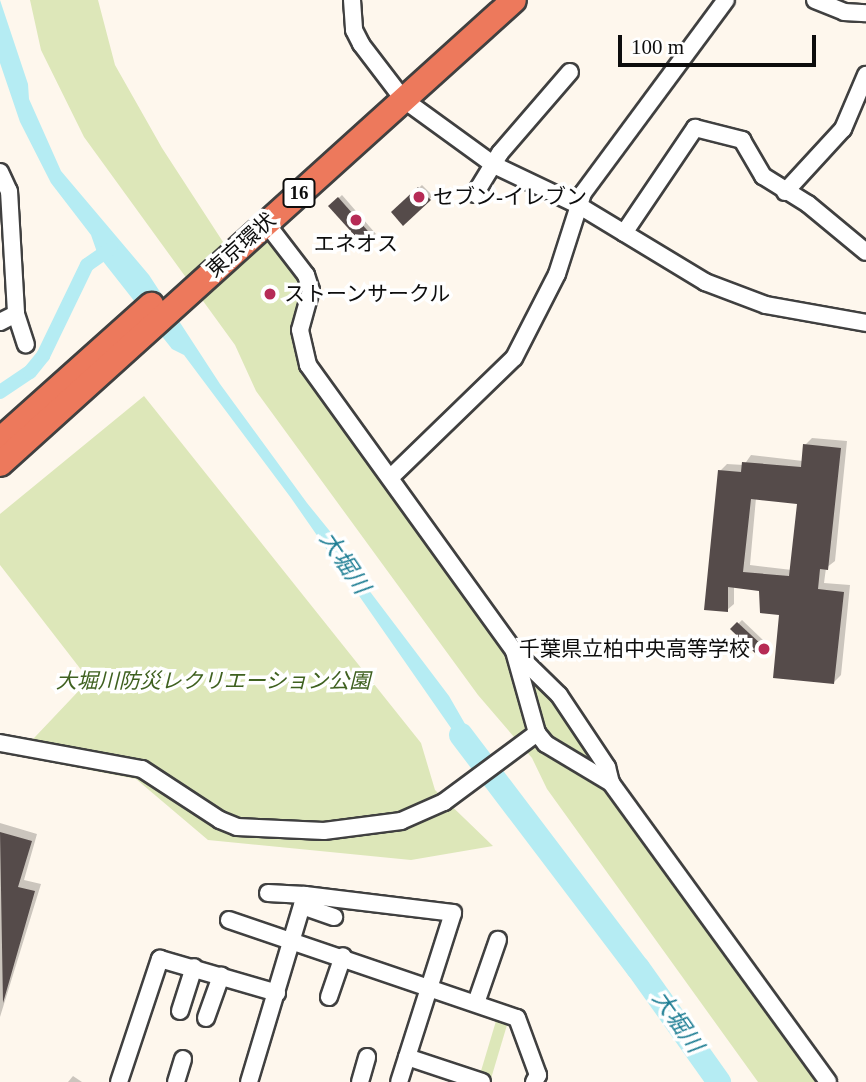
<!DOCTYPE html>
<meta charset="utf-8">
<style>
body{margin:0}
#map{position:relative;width:866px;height:1082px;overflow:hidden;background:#fef7ed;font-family:"Times New Roman","Noto Sans JP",serif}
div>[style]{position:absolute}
.green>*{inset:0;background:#dde7b9}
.water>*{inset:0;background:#b5ecf3}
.shadow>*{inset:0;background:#0003}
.canal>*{height:14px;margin:-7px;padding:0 7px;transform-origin:7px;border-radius:7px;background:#b5ecf3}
.river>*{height:24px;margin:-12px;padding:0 12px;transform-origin:12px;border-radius:12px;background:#b5ecf3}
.building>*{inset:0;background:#554b4a}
.roads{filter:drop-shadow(2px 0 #404040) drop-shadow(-2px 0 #404040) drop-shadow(0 2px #404040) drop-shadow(0 -2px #404040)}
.minor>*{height:16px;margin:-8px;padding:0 8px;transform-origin:8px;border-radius:8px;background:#fff}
.highway>*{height:24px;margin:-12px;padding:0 12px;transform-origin:12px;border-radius:12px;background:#ed795c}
.dots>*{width:19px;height:19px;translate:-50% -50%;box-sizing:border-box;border:4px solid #fff;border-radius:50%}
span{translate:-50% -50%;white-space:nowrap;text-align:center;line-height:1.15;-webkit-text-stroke:7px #fff;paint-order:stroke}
.shield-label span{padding:2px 5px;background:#fff;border:2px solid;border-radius:5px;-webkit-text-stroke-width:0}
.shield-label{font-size:19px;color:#0d0d0d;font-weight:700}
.poi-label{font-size:21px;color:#0d0d0d}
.left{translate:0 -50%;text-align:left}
.right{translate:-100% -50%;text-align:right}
.street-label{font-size:21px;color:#0d0d0d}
.park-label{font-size:21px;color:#3f6120;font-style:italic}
.water-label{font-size:23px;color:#1b7c92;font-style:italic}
.scale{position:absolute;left:618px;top:35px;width:198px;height:32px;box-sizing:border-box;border:4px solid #0d0d0d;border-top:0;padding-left:9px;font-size:21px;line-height:24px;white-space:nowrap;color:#0d0d0d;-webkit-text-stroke:5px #fff;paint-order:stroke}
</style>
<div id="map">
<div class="green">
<i style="clip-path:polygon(30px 0,98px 0,115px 65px,162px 148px,238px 265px,271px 237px,302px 277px,305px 296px,296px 338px,552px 693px,821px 1082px,758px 1082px,547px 789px,532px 758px,478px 695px,256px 391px,235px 345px,84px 137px,41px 50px)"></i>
<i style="clip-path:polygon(144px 396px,421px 743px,435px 790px,493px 846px,411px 860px,208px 840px,136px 779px,17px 756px,89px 680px,0 565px,0 514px)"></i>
<i style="clip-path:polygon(499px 1011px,510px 1015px,490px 1082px,478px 1081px)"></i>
</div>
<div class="water">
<i style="clip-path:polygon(0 0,28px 84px,29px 99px,61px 171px,149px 275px,220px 384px,307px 503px,367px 577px,368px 589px,449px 696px,484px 757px,476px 764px,291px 498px,184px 355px,172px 349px,98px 255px,91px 235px,51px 183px,20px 122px,0 63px)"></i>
</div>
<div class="shadow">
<i style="clip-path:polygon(422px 185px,433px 196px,403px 223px,393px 212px)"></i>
<i style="clip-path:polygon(342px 195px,376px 234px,365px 244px,330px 206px)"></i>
<i style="clip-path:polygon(evenodd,812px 438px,847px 441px,835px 561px,826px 568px,824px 583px,850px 585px,841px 675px,834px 682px,760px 589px,734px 586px,734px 604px,727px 610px,720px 471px,727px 464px,744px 465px,751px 455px,803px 461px,805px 445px,812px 438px,756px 498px,799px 502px,792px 570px,750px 565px,756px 498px)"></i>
<i style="clip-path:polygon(742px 620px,764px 641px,755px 650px,733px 629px)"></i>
<i style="clip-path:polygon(0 823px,37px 834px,24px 880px,41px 884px,0 1017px)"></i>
<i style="clip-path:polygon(73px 1076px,82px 1082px,68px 1082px)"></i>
</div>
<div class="canal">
<i style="left:0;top:392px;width:36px;rotate:-34deg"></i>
<i style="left:30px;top:372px;width:21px;rotate:-51deg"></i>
<i style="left:43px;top:356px;width:101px;rotate:-64.2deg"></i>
<i style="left:87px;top:265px;width:29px;rotate:-35deg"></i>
</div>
<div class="river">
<i style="left:461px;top:735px;width:293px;rotate:52.8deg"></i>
<i style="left:638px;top:968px;width:140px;rotate:54.6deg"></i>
</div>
<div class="building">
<i style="clip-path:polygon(418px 187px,431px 200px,403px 226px,391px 212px)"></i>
<i style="clip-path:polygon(338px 197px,374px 238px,365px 247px,328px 206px)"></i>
<i style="clip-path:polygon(evenodd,803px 444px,841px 448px,828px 570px,820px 569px,818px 589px,844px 592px,834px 684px,773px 678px,779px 615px,760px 613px,759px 591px,728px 587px,728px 612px,704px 610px,718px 470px,741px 472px,742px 462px,801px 467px,803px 444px,751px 499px,797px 504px,789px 576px,743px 572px,751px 499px)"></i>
<i style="clip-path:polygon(737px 622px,762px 645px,755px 653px,730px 629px)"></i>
<i style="clip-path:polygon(0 832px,32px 841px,18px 887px,35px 891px,3px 1003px)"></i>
</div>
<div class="roads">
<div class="minor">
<i style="left:352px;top:0;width:30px;rotate:86deg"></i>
<i style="left:354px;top:30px;width:16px;rotate:63deg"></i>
<i style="left:361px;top:44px;width:69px;rotate:52.6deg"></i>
<i style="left:403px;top:99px;width:112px;rotate:36deg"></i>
<i style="left:494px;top:165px;width:93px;rotate:25.5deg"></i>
<i style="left:578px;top:205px;width:149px;rotate:31.2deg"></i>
<i style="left:705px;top:282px;width:65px;rotate:20.7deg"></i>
<i style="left:766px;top:305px;width:102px;rotate:10.2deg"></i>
<i style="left:815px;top:0;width:31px;rotate:22deg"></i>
<i style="left:844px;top:12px;width:22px;rotate:3deg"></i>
<i style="left:0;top:172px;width:21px;rotate:65deg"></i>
<i style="left:9px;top:191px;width:123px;rotate:86.7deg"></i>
<i style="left:785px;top:192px;width:86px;rotate:-47.4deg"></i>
<i style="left:843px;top:129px;width:59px;rotate:-66.9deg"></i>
<i style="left:475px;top:194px;width:48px;rotate:-58.6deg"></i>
<i style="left:500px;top:153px;width:107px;rotate:-49.2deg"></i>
<i style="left:266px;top:223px;width:66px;rotate:52.4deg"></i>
<i style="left:306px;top:275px;width:16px;rotate:72deg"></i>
<i style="left:311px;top:290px;width:41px;rotate:105.4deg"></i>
<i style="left:300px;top:330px;width:36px;rotate:77deg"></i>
<i style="left:308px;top:365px;width:352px;rotate:54.2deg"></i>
<i style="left:514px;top:651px;width:63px;rotate:44.4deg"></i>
<i style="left:559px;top:695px;width:87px;rotate:56.3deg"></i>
<i style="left:607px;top:767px;width:16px;rotate:76deg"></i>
<i style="left:611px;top:783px;width:369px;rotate:54deg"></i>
<i style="left:624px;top:233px;width:127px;rotate:-55.9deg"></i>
<i style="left:695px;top:128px;width:49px;rotate:14.3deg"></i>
<i style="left:742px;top:140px;width:42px;rotate:59.7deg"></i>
<i style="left:763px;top:176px;width:53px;rotate:31.9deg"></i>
<i style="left:808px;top:204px;width:75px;rotate:39.6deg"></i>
<i style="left:0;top:322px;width:18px;rotate:-27deg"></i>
<i style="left:16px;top:314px;width:32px;rotate:72deg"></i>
<i style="left:391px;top:477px;width:171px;rotate:-44.1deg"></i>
<i style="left:514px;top:358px;width:94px;rotate:-62.9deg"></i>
<i style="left:557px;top:274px;width:85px;rotate:-72.2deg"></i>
<i style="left:583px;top:193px;width:240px;rotate:-53.5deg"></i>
<i style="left:514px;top:651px;width:85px;rotate:74.3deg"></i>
<i style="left:537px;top:733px;width:14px;rotate:51deg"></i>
<i style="left:546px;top:744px;width:76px;rotate:31deg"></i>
<i style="left:0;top:743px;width:144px;rotate:10.4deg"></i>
<i style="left:142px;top:769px;width:93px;rotate:33.2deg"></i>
<i style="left:220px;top:820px;width:18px;rotate:22deg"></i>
<i style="left:237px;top:827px;width:87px;rotate:2.6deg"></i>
<i style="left:324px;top:831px;width:78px;rotate:-7.4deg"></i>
<i style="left:401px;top:821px;width:47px;rotate:-23.8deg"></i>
<i style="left:444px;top:802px;width:116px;rotate:-36.6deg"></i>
<i style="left:268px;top:893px;width:37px;rotate:3deg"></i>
<i style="left:302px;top:906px;width:34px;rotate:19deg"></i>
<i style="left:229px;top:920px;width:304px;rotate:18.8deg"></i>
<i style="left:517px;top:1018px;width:61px;rotate:69.8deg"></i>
<i style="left:538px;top:1075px;width:8px;rotate:120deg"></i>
<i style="left:329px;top:997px;width:43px;rotate:-71.1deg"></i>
<i style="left:476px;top:1003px;width:67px;rotate:-70.8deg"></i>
<i style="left:180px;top:1011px;width:46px;rotate:-72.3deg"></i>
<i style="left:206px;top:1018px;width:45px;rotate:-70.3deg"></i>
<i style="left:407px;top:1057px;width:79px;rotate:18.4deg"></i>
<i style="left:119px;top:1082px;width:130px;rotate:-71.6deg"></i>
<i style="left:160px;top:959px;width:122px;rotate:16.2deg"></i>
<i style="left:176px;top:1082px;width:24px;rotate:-73deg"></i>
<i style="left:249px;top:1082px;width:195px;rotate:-73.3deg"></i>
<i style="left:305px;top:895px;width:149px;rotate:6.9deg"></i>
<i style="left:453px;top:913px;width:177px;rotate:107.7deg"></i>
<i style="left:360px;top:1082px;width:26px;rotate:-74deg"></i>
</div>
<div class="highway">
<i style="left:0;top:440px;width:203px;rotate:-41.8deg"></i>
<i style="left:0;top:464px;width:692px;rotate:-42.07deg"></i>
</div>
</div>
<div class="dots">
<i style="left:419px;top:197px;background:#b62b56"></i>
<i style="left:356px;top:220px;background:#b62b56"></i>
<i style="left:270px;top:294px;background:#b62b56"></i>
<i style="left:764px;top:649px;background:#b62b56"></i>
</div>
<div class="shield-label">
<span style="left:299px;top:193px">16</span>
</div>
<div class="poi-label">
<span class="left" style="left:433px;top:197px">セブン-イレブン</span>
<span style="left:356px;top:244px">エネオス</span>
<span class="left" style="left:284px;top:294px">ストーンサークル</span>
<span class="right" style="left:750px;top:649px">千葉県立柏中央高等学校</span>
</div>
<div class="street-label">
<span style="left:241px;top:245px;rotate:-42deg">東京環状</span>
</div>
<div class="park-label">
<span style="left:213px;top:681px">大堀川防災レクリエーション公園</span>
</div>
<div class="water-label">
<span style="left:344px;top:563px;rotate:56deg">大堀川</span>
<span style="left:677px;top:1022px;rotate:55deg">大堀川</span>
</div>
<div class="scale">100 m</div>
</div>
